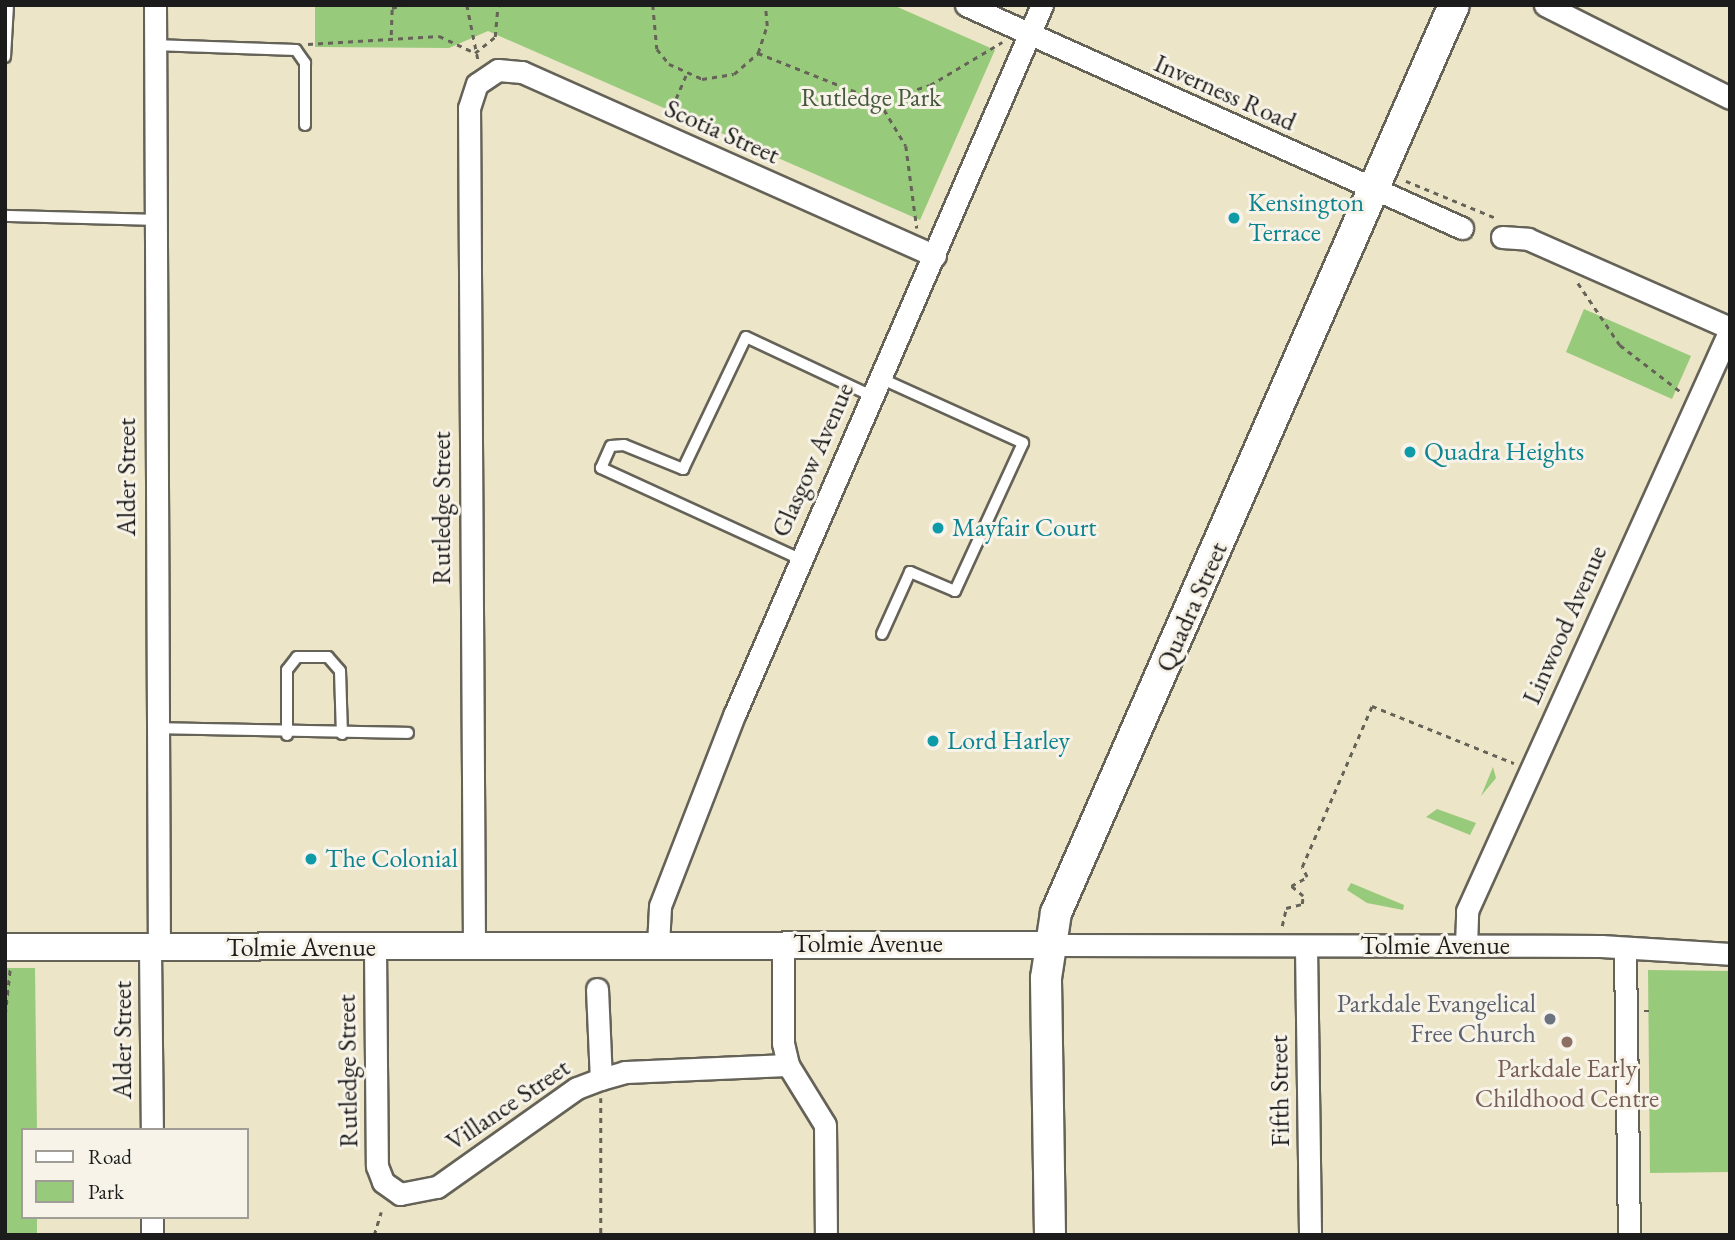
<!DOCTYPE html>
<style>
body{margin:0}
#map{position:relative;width:1735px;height:1240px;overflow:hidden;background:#ece5c7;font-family:"EB Garamond",serif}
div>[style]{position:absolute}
.green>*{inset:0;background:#98ca7b}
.path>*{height:2.5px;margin-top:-1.25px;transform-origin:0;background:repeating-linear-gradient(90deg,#656258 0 5px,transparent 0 10px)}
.roads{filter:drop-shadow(2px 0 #656258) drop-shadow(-2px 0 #656258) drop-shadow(0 2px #656258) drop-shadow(0 -2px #656258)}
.service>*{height:10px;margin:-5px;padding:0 5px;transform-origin:5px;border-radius:5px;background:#fff}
.minor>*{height:21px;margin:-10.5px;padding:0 10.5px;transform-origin:10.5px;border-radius:10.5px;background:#fff}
.tertiary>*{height:26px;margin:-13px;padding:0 13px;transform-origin:13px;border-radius:13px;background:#fff}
.secondary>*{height:30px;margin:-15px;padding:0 15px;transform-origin:15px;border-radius:15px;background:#fff}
.dots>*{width:19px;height:19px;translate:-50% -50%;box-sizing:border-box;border:4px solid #f7f3e8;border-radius:50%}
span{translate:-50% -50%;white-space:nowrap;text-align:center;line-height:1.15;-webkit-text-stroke:6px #f7f3e8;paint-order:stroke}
.street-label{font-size:26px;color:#1c1c1c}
.park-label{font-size:26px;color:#47593d}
.culture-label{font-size:26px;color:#0d838f}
.left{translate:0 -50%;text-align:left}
.worship-label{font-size:26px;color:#5b616d}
.right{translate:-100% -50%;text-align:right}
.education-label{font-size:26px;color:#785e54}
.frame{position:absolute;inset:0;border:7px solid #1c1c1c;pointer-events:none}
.legend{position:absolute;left:21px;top:1128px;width:228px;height:91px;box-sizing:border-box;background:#f7f3e8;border:2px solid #9f9d96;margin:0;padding:9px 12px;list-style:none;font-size:21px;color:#1c1c1c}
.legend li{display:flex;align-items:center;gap:14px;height:35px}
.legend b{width:35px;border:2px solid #9f9d96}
</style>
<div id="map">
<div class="green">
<i style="clip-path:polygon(315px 5px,893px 5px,995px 50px,920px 220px,488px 31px,449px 48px,315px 47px)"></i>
<i style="clip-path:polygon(1584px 309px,1691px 356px,1672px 399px,1566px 352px)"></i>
<i style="clip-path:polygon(1493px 767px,1496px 778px,1481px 796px)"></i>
<i style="clip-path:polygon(1437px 809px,1476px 823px,1470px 835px,1426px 817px)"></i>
<i style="clip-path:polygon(1351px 883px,1404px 905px,1403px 910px,1367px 903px,1347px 890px)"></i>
<i style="clip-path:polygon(5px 968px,35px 968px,37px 1130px,23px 1130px,23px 1217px,37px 1217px,37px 1235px,5px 1235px)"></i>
<i style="clip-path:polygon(1648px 970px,1730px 971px,1730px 1172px,1650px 1173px)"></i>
</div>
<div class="path">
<i style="left:467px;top:5px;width:55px;rotate:78.5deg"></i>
<i style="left:653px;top:5px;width:44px;rotate:84.8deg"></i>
<i style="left:657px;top:49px;width:19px;rotate:51deg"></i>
<i style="left:669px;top:64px;width:36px;rotate:24deg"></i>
<i style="left:702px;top:79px;width:32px;rotate:-9deg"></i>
<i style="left:734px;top:74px;width:32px;rotate:-41deg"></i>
<i style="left:758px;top:53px;width:28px;rotate:-72deg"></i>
<i style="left:767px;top:26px;width:21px;rotate:-95deg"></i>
<i style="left:392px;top:8px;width:11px;rotate:-15deg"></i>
<i style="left:391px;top:35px;width:30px;rotate:-88deg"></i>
<i style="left:308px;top:44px;width:131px;rotate:-3.5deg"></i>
<i style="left:439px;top:36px;width:40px;rotate:25deg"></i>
<i style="left:475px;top:53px;width:26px;rotate:-39deg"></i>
<i style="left:495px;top:37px;width:32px;rotate:-85deg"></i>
<i style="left:758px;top:53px;width:130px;rotate:21.6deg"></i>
<i style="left:879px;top:101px;width:53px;rotate:-17.4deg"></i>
<i style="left:930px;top:85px;width:84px;rotate:-30.8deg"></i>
<i style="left:879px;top:101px;width:52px;rotate:59deg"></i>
<i style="left:906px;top:146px;width:83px;rotate:82.4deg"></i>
<i style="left:668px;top:117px;width:46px;rotate:-66.8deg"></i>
<i style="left:1406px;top:181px;width:97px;rotate:22.3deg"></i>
<i style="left:1578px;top:283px;width:75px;rotate:55.9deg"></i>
<i style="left:1620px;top:345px;width:77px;rotate:37.6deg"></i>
<i style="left:1282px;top:926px;width:18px;rotate:-77deg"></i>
<i style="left:1286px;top:908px;width:16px;rotate:-14deg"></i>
<i style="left:1302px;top:904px;width:8px;rotate:-83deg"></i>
<i style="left:1303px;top:896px;width:16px;rotate:-140deg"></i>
<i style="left:1291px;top:886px;width:18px;rotate:-29deg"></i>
<i style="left:1307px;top:877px;width:11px;rotate:-117deg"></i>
<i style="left:1302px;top:867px;width:176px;rotate:-66.5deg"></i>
<i style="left:1372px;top:706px;width:153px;rotate:21.9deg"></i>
<i style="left:1644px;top:1011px;width:10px"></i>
<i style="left:5px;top:1015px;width:46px;rotate:-83.8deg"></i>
<i style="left:601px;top:1098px;width:137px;rotate:90deg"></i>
<i style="left:374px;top:1235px;width:24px;rotate:-73deg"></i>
</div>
<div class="roads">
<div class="service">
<i style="left:153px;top:45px;width:143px;rotate:2deg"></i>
<i style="left:296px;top:50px;width:16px;rotate:55deg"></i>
<i style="left:305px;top:63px;width:62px;rotate:90deg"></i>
<i style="left:5px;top:57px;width:52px;rotate:-86.7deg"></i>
<i style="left:5px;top:216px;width:149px;rotate:1.5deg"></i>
<i style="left:880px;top:378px;width:157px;rotate:24.4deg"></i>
<i style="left:1023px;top:443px;width:163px;rotate:114.7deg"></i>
<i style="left:955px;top:591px;width:49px;rotate:-157.1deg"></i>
<i style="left:910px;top:572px;width:68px;rotate:114.3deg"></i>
<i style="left:800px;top:559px;width:219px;rotate:-155.4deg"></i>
<i style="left:601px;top:468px;width:24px;rotate:-66deg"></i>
<i style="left:611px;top:446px;width:13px;rotate:-4deg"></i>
<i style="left:624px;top:445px;width:64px;rotate:22.1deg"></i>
<i style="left:683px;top:469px;width:146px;rotate:-64.5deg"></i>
<i style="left:746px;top:337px;width:139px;rotate:25.1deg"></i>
<i style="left:155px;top:728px;width:253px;rotate:1.1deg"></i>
<i style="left:287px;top:735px;width:65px;rotate:-90deg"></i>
<i style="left:287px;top:670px;width:16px;rotate:-52deg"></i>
<i style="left:297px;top:657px;width:31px"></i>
<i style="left:328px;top:657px;width:18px;rotate:49deg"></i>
<i style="left:340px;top:671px;width:63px;rotate:88.2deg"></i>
</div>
<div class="minor">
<i style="left:155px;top:5px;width:944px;rotate:89.76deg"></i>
<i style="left:966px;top:5px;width:544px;rotate:24.21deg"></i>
<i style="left:1545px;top:5px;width:207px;rotate:26.7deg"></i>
<i style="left:1502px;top:237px;width:26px;rotate:4deg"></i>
<i style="left:1528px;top:239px;width:221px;rotate:23.8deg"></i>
<i style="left:783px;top:944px;width:99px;rotate:90deg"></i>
<i style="left:783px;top:1043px;width:23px;rotate:77deg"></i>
<i style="left:788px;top:1065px;width:70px;rotate:58.3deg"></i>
<i style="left:825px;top:1125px;width:110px;rotate:89.5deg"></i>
<i style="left:658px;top:945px;width:39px;rotate:-87deg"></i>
<i style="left:660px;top:906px;width:207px;rotate:-68.8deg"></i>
<i style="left:735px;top:713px;width:772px;rotate:-66.56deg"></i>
<i style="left:1050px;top:945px;width:551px;rotate:0.1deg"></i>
<i style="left:1601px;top:946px;width:129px;rotate:3.5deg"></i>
<i style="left:474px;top:946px;width:838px;rotate:-90.34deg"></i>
<i style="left:469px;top:108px;width:25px;rotate:-72deg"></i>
<i style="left:477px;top:84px;width:25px;rotate:-34deg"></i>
<i style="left:498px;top:70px;width:24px;rotate:5deg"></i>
<i style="left:522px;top:72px;width:452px;rotate:24deg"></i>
<i style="left:1306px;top:946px;width:289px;rotate:89.2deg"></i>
<i style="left:1466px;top:946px;width:35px;rotate:-88deg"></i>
<i style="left:1467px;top:911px;width:638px;rotate:-65.65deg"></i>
<i style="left:375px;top:948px;width:218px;rotate:89.5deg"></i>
<i style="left:377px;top:1166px;width:17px;rotate:69deg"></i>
<i style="left:383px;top:1182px;width:21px;rotate:35deg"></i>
<i style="left:400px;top:1194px;width:38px;rotate:-11deg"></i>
<i style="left:437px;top:1187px;width:171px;rotate:-35.3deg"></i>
<i style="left:577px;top:1088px;width:26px;rotate:-21deg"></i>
<i style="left:601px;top:1079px;width:25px;rotate:-16deg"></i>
<i style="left:625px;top:1072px;width:163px;rotate:-2.5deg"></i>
<i style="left:150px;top:949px;width:181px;rotate:89.4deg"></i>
<i style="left:1625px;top:952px;width:283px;rotate:89.2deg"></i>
<i style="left:597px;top:989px;width:90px;rotate:87.5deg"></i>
<i style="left:152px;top:1217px;width:18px;rotate:90deg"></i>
</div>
<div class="tertiary">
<i style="left:5px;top:947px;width:1045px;rotate:-0.11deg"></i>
</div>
<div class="secondary">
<i style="left:1050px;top:1235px;width:257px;rotate:-90.9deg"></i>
<i style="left:1046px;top:978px;width:66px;rotate:-81.3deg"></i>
<i style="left:1056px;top:913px;width:991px;rotate:-66.33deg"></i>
</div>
</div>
<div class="dots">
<i style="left:1234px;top:218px;background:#0f9aa8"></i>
<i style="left:1410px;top:452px;background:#0f9aa8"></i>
<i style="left:938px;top:528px;background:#0f9aa8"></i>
<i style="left:933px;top:741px;background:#0f9aa8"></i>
<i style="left:311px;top:859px;background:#0f9aa8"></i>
<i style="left:1550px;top:1019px;background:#6b7280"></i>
<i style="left:1567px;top:1042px;background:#8d6e63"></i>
</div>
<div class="street-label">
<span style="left:1225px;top:93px;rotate:24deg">Inverness Road</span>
<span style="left:722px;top:132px;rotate:24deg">Scotia Street</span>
<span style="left:813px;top:460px;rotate:-66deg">Glasgow Avenue</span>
<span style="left:127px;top:477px;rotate:-90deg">Alder Street</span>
<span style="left:442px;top:508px;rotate:-90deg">Rutledge Street</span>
<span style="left:1192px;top:607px;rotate:-66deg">Quadra Street</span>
<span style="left:1565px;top:625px;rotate:-66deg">Linwood Avenue</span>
<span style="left:868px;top:944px">Tolmie Avenue</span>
<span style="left:1435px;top:946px">Tolmie Avenue</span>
<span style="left:301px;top:948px">Tolmie Avenue</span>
<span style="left:123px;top:1040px;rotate:-90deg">Alder Street</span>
<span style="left:348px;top:1071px;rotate:-91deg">Rutledge Street</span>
<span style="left:1280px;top:1091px;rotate:-91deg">Fifth Street</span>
<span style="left:508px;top:1105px;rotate:-34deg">Villance Street</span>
</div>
<div class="park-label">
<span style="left:871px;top:98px">Rutledge Park</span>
</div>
<div class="culture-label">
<span class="left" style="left:1248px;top:218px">Kensington<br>Terrace</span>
<span class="left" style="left:1424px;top:452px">Quadra Heights</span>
<span class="left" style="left:952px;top:528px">Mayfair Court</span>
<span class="left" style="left:947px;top:741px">Lord Harley</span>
<span class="left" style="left:325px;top:859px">The Colonial</span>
</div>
<div class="worship-label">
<span class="right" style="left:1536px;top:1019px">Parkdale Evangelical<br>Free Church</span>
</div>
<div class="education-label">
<span style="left:1567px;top:1084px">Parkdale Early<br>Childhood Centre</span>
</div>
<div class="frame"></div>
<ul class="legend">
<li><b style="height:9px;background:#fff"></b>Road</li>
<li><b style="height:19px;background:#98ca7b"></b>Park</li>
</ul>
</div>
